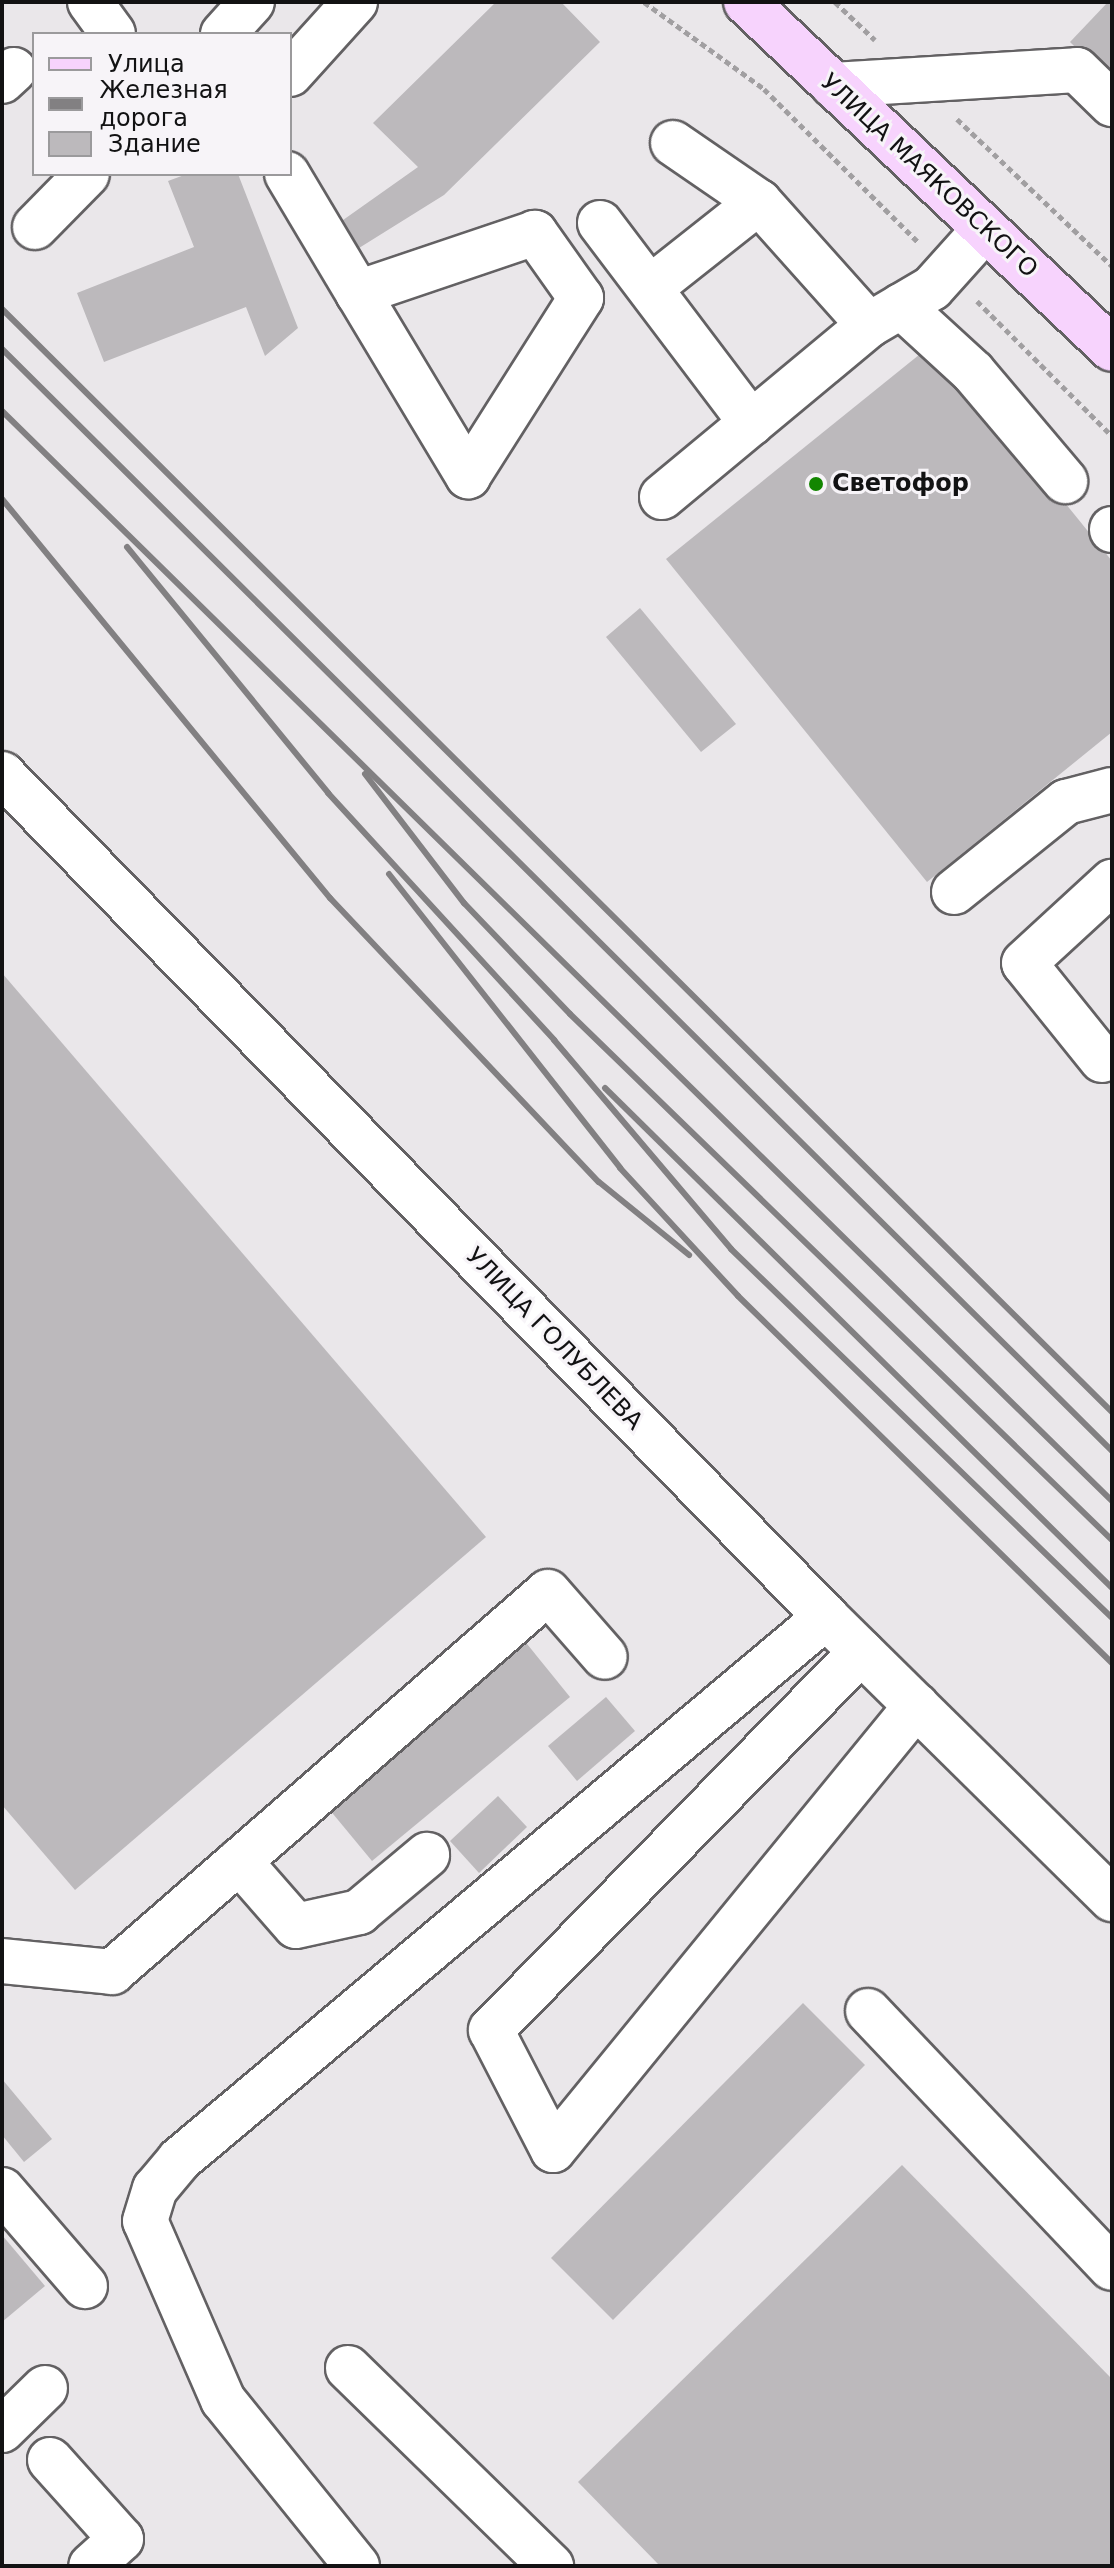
<!DOCTYPE html>
<meta charset="utf-8">
<style>
body{margin:0}
#map{position:relative;width:1114px;height:2568px;overflow:hidden;background:#eae7ea;font-family:"DejaVu Sans",sans-serif}
div>[style]{position:absolute}
.building>*{inset:0;background:#bcb9bc}
.path>*{height:5px;margin-top:-2.5px;transform-origin:0;background:repeating-linear-gradient(90deg,#a19fa1 0 6px,transparent 0 10px)}
.roads{filter:drop-shadow(2px 0 #636163) drop-shadow(-2px 0 #636163) drop-shadow(0 2px #636163) drop-shadow(0 -2px #636163)}
.minor>*{height:44px;margin:-22px;padding:0 22px;transform-origin:22px;border-radius:22px;background:#fff}
.major>*{height:44px;margin:-22px;padding:0 22px;transform-origin:22px;border-radius:22px;background:#f7d3fd}
.rail>*{height:6px;margin:-3px;padding:0 3px;transform-origin:3px;border-radius:3px;background:#828082}
.dots>*{width:22px;height:22px;translate:-50% -50%;box-sizing:border-box;border:4px solid #f7f4f8;border-radius:50%}
span{translate:-50% -50%;white-space:nowrap;text-align:center;line-height:1.15;-webkit-text-stroke:6px #f7f4f8;paint-order:stroke}
.street-label{font-size:24px;color:#121213}
.poi-label{font-size:24px;color:#121213;font-weight:700}
.left{translate:0 -50%;text-align:left}
.frame{position:absolute;inset:0;border:4px solid #121213;pointer-events:none}
.legend{position:absolute;left:32px;top:32px;width:260px;height:144px;box-sizing:border-box;background:#f7f4f8;border:2px solid #9b9a9c;margin:0;padding:10px 14px;list-style:none;font-size:24px;color:#121213}
.legend li{display:flex;align-items:center;gap:16px;height:40px}
.legend b{width:40px;border:2px solid #9b9a9c}
</style>
<div id="map">
<div class="building">
<i style="clip-path:polygon(496px 2px,561px 2px,600px 42px,444px 195px,351px 253px,336px 225px,418px 167px,373px 123px)"></i>
<i style="clip-path:polygon(1108px 2px,1112px 2px,1112px 83px,1070px 42px)"></i>
<i style="clip-path:polygon(187px 174px,238px 174px,298px 328px,265px 356px,246px 307px,104px 362px,77px 293px,194px 247px,168px 181px)"></i>
<i style="clip-path:polygon(935px 342px,1112px 561px,1112px 732px,927px 882px,666px 559px)"></i>
<i style="clip-path:polygon(640px 608px,736px 724px,701px 752px,606px 637px)"></i>
<i style="clip-path:polygon(2px 973px,486px 1537px,75px 1890px,2px 1805px)"></i>
<i style="clip-path:polygon(523px 1639px,570px 1697px,372px 1861px,324px 1803px)"></i>
<i style="clip-path:polygon(606px 1697px,635px 1731px,577px 1781px,548px 1746px)"></i>
<i style="clip-path:polygon(498px 1796px,527px 1827px,479px 1873px,450px 1841px)"></i>
<i style="clip-path:polygon(803px 2003px,865px 2065px,613px 2320px,551px 2258px)"></i>
<i style="clip-path:polygon(2px 2079px,52px 2139px,24px 2162px,2px 2135px)"></i>
<i style="clip-path:polygon(902px 2165px,1112px 2379px,1112px 2566px,660px 2566px,578px 2482px)"></i>
<i style="clip-path:polygon(2px 2235px,45px 2286px,2px 2322px)"></i>
</div>
<div class="path">
<i style="left:644px;top:2px;width:148px;rotate:35.9deg"></i>
<i style="left:764px;top:89px;width:218px;rotate:44.8deg"></i>
<i style="left:835px;top:2px;width:55px;rotate:43.5deg"></i>
<i style="left:957px;top:119px;width:214px;rotate:43.5deg"></i>
<i style="left:977px;top:301px;width:191px;rotate:45deg"></i>
</div>
<div class="roads">
<div class="minor">
<i style="left:90px;top:2px;width:39px;rotate:54deg"></i>
<i style="left:223px;top:34px;width:43px;rotate:-47.8deg"></i>
<i style="left:290px;top:74px;width:97px;rotate:-47.9deg"></i>
<i style="left:2px;top:81px;width:16px;rotate:-43deg"></i>
<i style="left:833px;top:85px;width:244px;rotate:-3.5deg"></i>
<i style="left:1077px;top:70px;width:49px;rotate:44.2deg"></i>
<i style="left:673px;top:143px;width:104px;rotate:34.5deg"></i>
<i style="left:759px;top:202px;width:165px;rotate:48.2deg"></i>
<i style="left:869px;top:325px;width:73px;rotate:-30.4deg"></i>
<i style="left:932px;top:288px;width:79px;rotate:-48.1deg"></i>
<i style="left:287px;top:174px;width:139px;rotate:59.2deg"></i>
<i style="left:358px;top:293px;width:214px;rotate:59deg"></i>
<i style="left:468px;top:476px;width:211px;rotate:-57.6deg"></i>
<i style="left:581px;top:298px;width:80px;rotate:-125.3deg"></i>
<i style="left:535px;top:233px;width:187px;rotate:161.3deg"></i>
<i style="left:600px;top:223px;width:251px;rotate:52.9deg"></i>
<i style="left:35px;top:227px;width:74px;rotate:-45.5deg"></i>
<i style="left:650px;top:288px;width:139px;rotate:-38.3deg"></i>
<i style="left:901px;top:306px;width:98px;rotate:42.5deg"></i>
<i style="left:973px;top:372px;width:143px;rotate:49.8deg"></i>
<i style="left:662px;top:497px;width:269px;rotate:-39.7deg"></i>
<i style="left:1112px;top:529px;width:1px;rotate:90deg"></i>
<i style="left:2px;top:774px;width:1179px;rotate:45.65deg"></i>
<i style="left:826px;top:1617px;width:402px;rotate:44.6deg"></i>
<i style="left:954px;top:892px;width:144px;rotate:-38.8deg"></i>
<i style="left:1066px;top:802px;width:48px;rotate:-14.6deg"></i>
<i style="left:1102px;top:1060px;width:124px;rotate:-128.8deg"></i>
<i style="left:1024px;top:963px;width:120px;rotate:-42.6deg"></i>
<i style="left:861px;top:1652px;width:529px;rotate:134.39deg"></i>
<i style="left:491px;top:2030px;width:135px;rotate:62.7deg"></i>
<i style="left:553px;top:2150px;width:574px;rotate:-50.73deg"></i>
<i style="left:239px;top:1861px;width:86px;rotate:48.8deg"></i>
<i style="left:296px;top:1926px;width:65px;rotate:-12.5deg"></i>
<i style="left:359px;top:1912px;width:89px;rotate:-40deg"></i>
<i style="left:2px;top:1961px;width:111px;rotate:5.7deg"></i>
<i style="left:112px;top:1972px;width:578px;rotate:-41.07deg"></i>
<i style="left:548px;top:1592px;width:86px;rotate:48.8deg"></i>
<i style="left:868px;top:2011px;width:354px;rotate:46.5deg"></i>
<i style="left:2px;top:2190px;width:127px;rotate:49.2deg"></i>
<i style="left:348px;top:2368px;width:284px;rotate:44.3deg"></i>
<i style="left:2px;top:2430px;width:60px;rotate:-44.3deg"></i>
<i style="left:50px;top:2460px;width:106px;rotate:48.1deg"></i>
<i style="left:121px;top:2539px;width:40px;rotate:138deg"></i>
<i style="left:357px;top:2566px;width:213px;rotate:-128.9deg"></i>
<i style="left:223px;top:2400px;width:195px;rotate:-113.5deg"></i>
<i style="left:145px;top:2221px;width:34px;rotate:-73deg"></i>
<i style="left:155px;top:2189px;width:38px;rotate:-50deg"></i>
<i style="left:179px;top:2160px;width:845px;rotate:-40.01deg"></i>
</div>
<div class="major">
<i style="left:746px;top:2px;width:504px;rotate:43.47deg"></i>
</div>
</div>
<div class="rail">
<i style="left:2px;top:309px;width:1565px;rotate:44.82deg"></i>
<i style="left:2px;top:349px;width:1564px;rotate:44.79deg"></i>
<i style="left:2px;top:411px;width:1556px;rotate:44.48deg"></i>
<i style="left:2px;top:499px;width:517px;rotate:50.58deg"></i>
<i style="left:330px;top:898px;width:391px;rotate:46.6deg"></i>
<i style="left:599px;top:1182px;width:116px;rotate:39deg"></i>
<i style="left:127px;top:547px;width:318px;rotate:50.7deg"></i>
<i style="left:328px;top:793px;width:335px;rotate:47.5deg"></i>
<i style="left:554px;top:1040px;width:274px;rotate:49.7deg"></i>
<i style="left:731px;top:1249px;width:530px;rotate:44.08deg"></i>
<i style="left:365px;top:774px;width:163px;rotate:52.5deg"></i>
<i style="left:464px;top:903px;width:153px;rotate:46.3deg"></i>
<i style="left:570px;top:1014px;width:755px;rotate:44.14deg"></i>
<i style="left:389px;top:874px;width:374px;rotate:51.8deg"></i>
<i style="left:620px;top:1168px;width:174px;rotate:47.3deg"></i>
<i style="left:738px;top:1296px;width:524px;rotate:44.46deg"></i>
<i style="left:605px;top:1088px;width:712px;rotate:44.6deg"></i>
</div>
<div class="dots">
<i style="left:816px;top:484px;background:#138601"></i>
</div>
<div class="street-label">
<span style="left:929px;top:176px;rotate:43deg">УЛИЦА МАЯКОВСКОГО</span>
<span style="left:554px;top:1339px;rotate:46deg">УЛИЦА ГОЛУБЛЕВА</span>
</div>
<div class="poi-label">
<span class="left" style="left:832px;top:484px">Светофор</span>
</div>
<div class="frame"></div>
<ul class="legend">
<li><b style="height:10px;background:#f7d3fd"></b>Улица</li>
<li><b style="height:10px;background:#828082"></b>Железная дорога</li>
<li><b style="height:22px;background:#bcb9bc"></b>Здание</li>
</ul>
</div>
